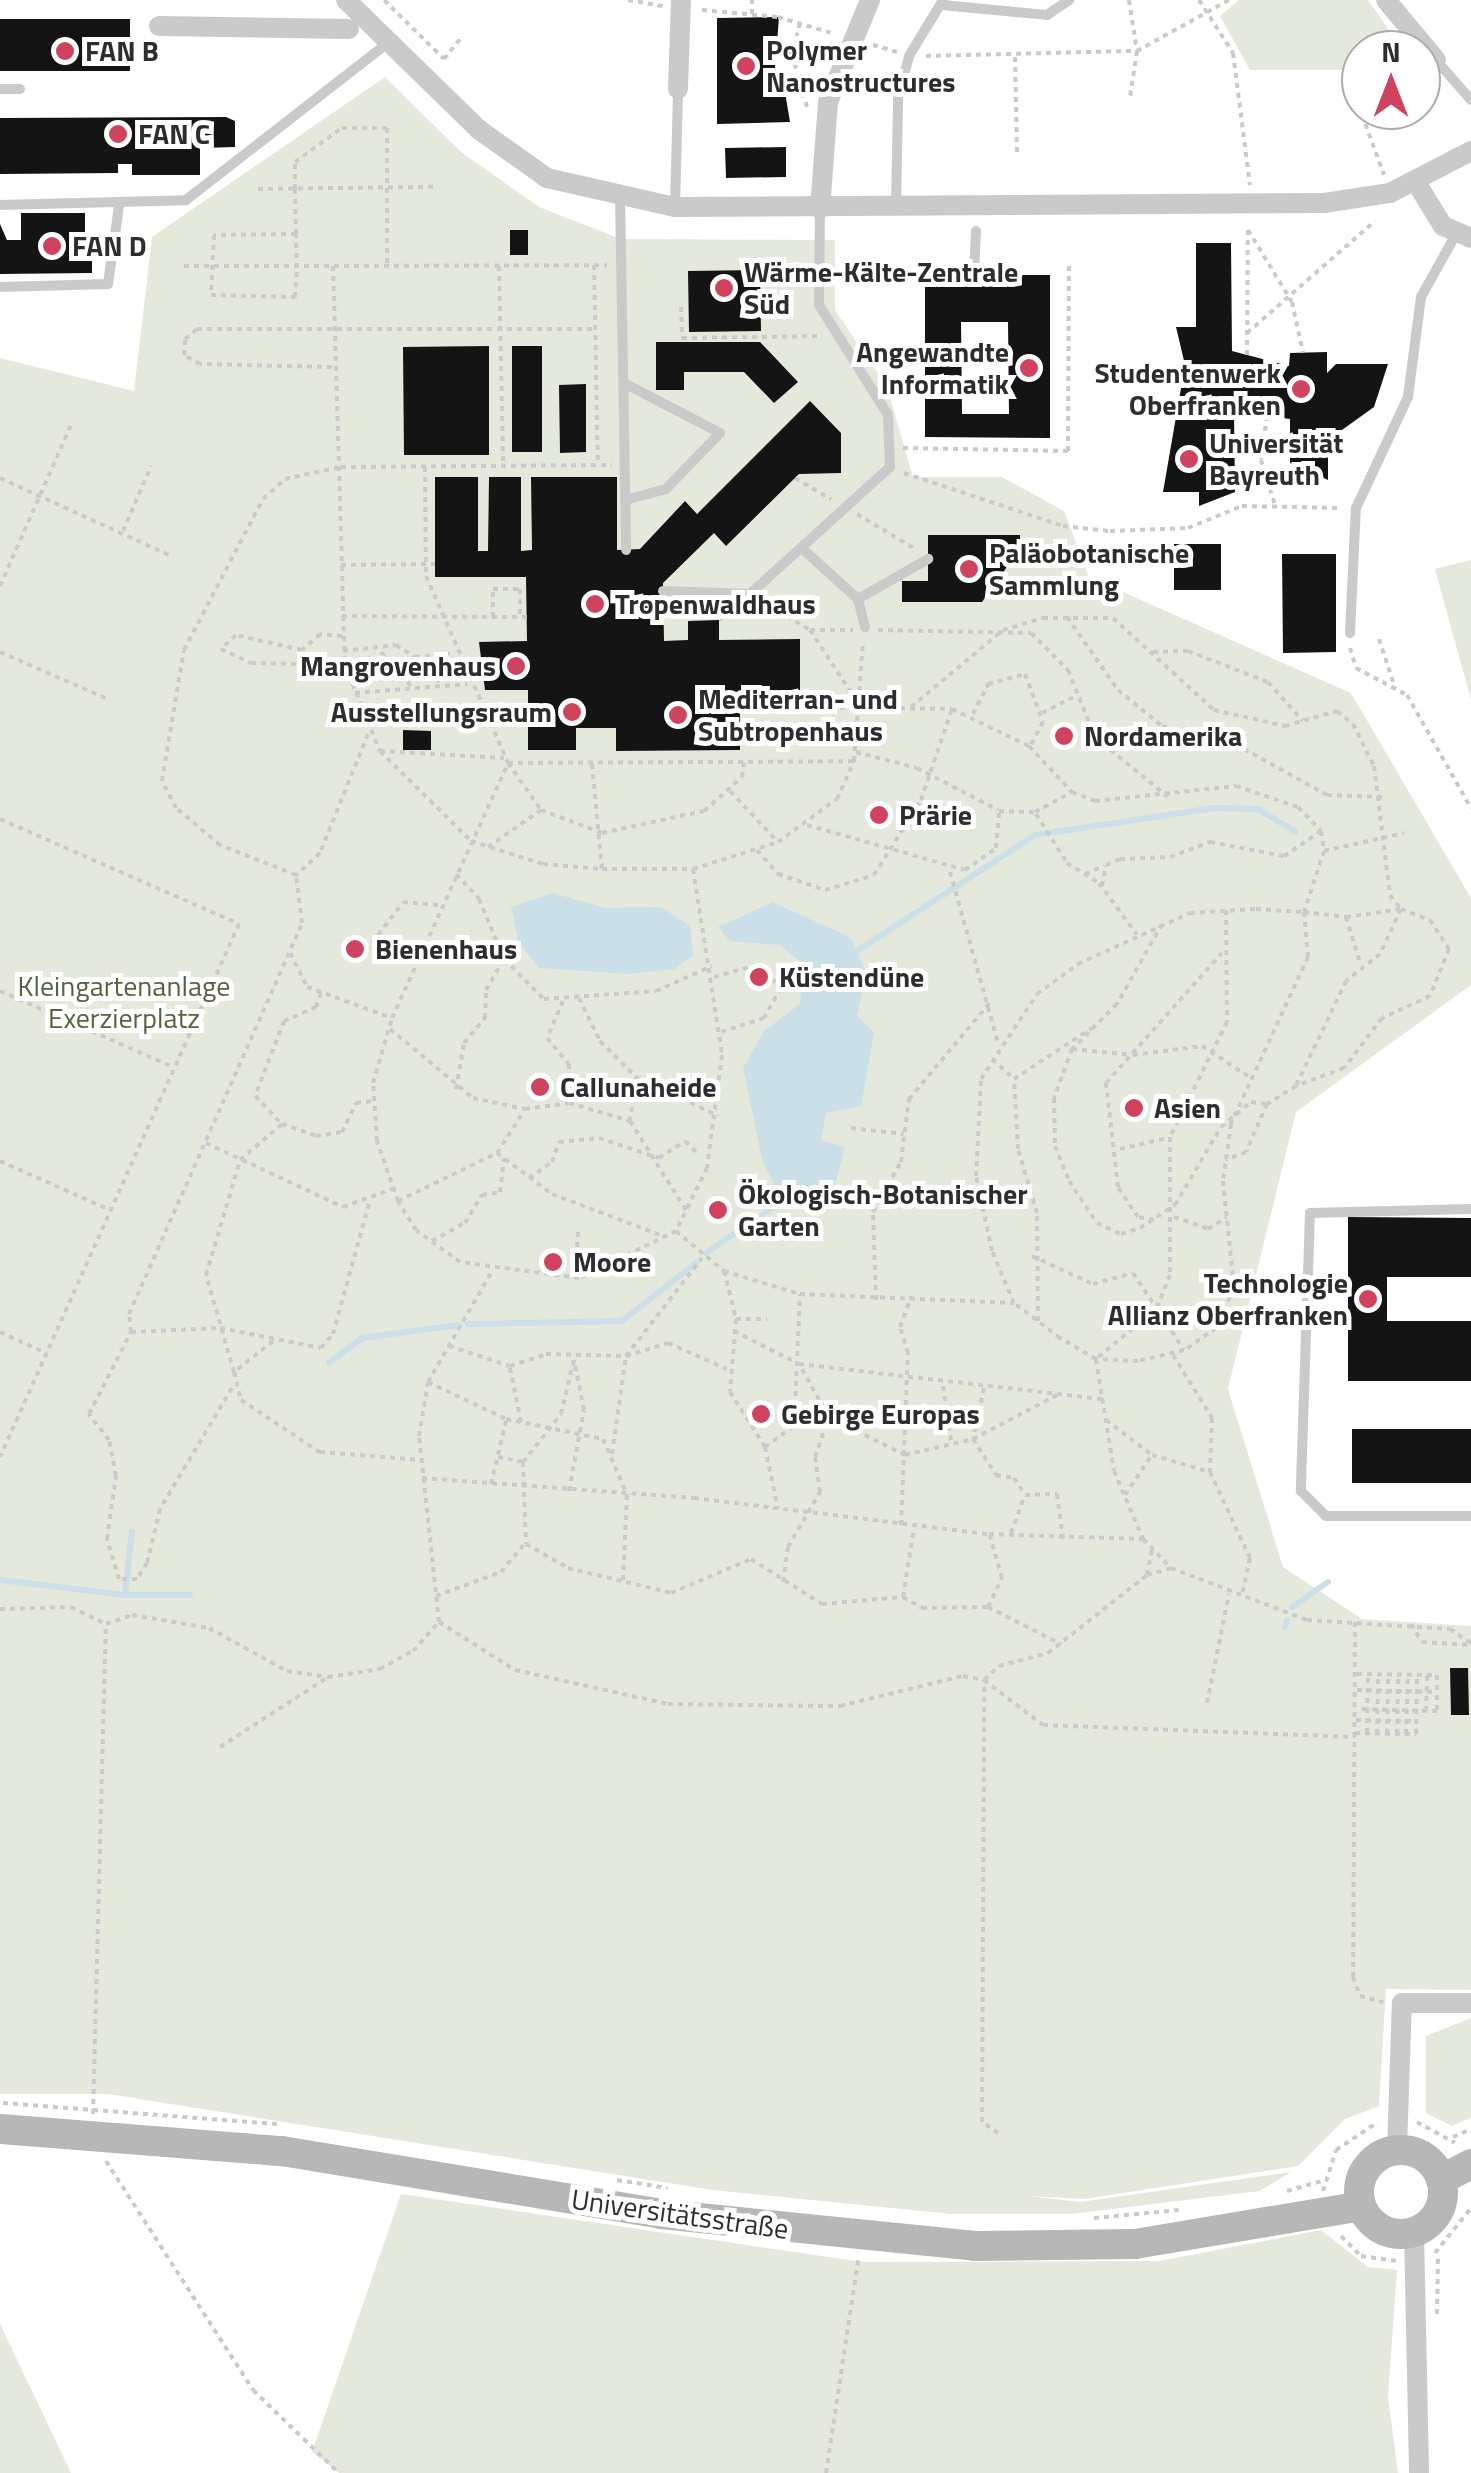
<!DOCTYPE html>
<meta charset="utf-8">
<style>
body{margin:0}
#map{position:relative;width:1471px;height:2473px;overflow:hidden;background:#fff;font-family:"Titillium Web",sans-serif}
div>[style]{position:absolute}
.green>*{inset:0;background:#e5e9dc}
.water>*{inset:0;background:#cadfe7}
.stream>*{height:6px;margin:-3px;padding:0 3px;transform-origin:3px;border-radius:3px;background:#cadfe7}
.building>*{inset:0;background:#141414}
.path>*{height:4px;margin-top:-2px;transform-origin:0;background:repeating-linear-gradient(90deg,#cacaca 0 5px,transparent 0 10px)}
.lane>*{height:10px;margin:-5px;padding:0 5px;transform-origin:5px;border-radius:5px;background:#cacaca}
.street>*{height:20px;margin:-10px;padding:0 10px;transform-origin:10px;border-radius:10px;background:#cacaca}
.secondary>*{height:30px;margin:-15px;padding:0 15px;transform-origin:15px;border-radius:15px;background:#b7b7b7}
.secondary>.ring{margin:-15px;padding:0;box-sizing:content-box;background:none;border:30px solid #b7b7b7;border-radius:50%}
.dots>*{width:28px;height:28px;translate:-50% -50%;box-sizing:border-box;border:5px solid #fff;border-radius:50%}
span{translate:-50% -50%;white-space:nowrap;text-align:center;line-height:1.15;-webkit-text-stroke:10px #fff;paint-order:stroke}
.poi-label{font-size:28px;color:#2d2d2d;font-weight:700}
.left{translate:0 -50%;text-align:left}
.right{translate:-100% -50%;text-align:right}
.park-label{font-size:28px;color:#556340}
.street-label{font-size:28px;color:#2d2d2d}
.north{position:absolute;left:1341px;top:30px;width:100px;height:100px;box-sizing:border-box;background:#fff;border:2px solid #ababab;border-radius:50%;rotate:0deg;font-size:28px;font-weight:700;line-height:40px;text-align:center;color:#2d2d2d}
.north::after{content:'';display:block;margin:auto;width:35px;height:45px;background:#d0435e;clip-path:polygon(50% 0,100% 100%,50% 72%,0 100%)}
</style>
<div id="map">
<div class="green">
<i style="clip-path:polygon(1239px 0,1368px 0,1403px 50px,1361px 50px,1361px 77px,1346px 87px,1345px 70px,1250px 70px,1220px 16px)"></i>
<i style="clip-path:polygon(385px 77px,461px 152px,539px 207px,621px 239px,835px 240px,835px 310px,887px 387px,913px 477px,1002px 477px,1064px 511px,1089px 577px,1351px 693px,1471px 898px,1471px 985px,1296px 1112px,1228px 1389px,1283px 1567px,1362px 1619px,1471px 1626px,1471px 1990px,1386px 1989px,1379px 2106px,1345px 2119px,1298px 2166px,1084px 2199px,1028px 2196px,1080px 2202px,1291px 2172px,1260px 2191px,1071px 2214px,951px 2214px,713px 2190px,108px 2094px,0 2094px,0 358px,134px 391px,152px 237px)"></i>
<i style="clip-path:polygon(1471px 560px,1471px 700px,1435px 569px)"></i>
<i style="clip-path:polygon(1471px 2018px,1471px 2118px,1452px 2126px,1426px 2113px,1426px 2036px)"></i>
<i style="clip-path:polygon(401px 2194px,863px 2262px,1159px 2261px,1321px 2230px,1368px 2267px,1397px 2270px,1388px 2396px,1398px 2473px,339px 2473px,312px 2452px)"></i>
<i style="clip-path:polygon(0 2324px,71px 2473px,0 2473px)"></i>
</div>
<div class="water">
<i style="clip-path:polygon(553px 893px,606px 908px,661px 907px,690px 926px,693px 955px,675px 969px,628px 974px,539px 968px,519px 943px,511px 907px)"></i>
<i style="clip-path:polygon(773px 902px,851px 938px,866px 972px,857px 1016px,874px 1032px,861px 1106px,826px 1113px,821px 1140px,845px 1147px,835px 1185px,804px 1210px,782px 1201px,762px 1159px,743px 1068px,764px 1031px,800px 1004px,803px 964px,780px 945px,730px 941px,718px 927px)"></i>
</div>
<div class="stream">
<i style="left:857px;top:951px;width:212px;rotate:-33.1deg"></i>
<i style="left:1035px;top:835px;width:181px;rotate:-8.6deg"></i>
<i style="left:1214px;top:808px;width:44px;rotate:1.3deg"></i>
<i style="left:1258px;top:809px;width:44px;rotate:31.2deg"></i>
<i style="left:706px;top:1253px;width:92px;rotate:-34.4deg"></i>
<i style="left:468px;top:1324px;width:154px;rotate:-1.1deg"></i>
<i style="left:622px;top:1321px;width:94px;rotate:-38.1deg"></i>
<i style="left:329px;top:1363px;width:41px;rotate:-37.1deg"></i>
<i style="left:362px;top:1338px;width:98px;rotate:-7.6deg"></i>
<i style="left:0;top:1580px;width:126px;rotate:6.8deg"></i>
<i style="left:125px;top:1595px;width:64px;rotate:-83.8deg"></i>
<i style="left:125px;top:1595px;width:65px"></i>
<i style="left:1292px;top:1607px;width:44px;rotate:-34.8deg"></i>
<i style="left:1285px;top:1627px;width:7px;rotate:-74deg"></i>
</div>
<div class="building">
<i style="clip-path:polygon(779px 17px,774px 81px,783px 80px,790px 122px,717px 124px,717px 18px)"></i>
<i style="clip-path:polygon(0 19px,130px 19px,130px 71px,0 71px)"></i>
<i style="clip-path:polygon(226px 117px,235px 121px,235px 147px,200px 148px,200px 175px,132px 175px,132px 164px,118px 164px,118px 173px,0 174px,0 118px)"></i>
<i style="clip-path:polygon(786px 147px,786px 177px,726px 178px,725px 148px)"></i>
<i style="clip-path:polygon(21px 213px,85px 213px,85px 240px,105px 240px,105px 251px,92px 251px,92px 273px,0 274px,0 224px,7px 240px,21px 240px)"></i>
<i style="clip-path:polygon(510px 230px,528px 230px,528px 255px,510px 255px)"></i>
<i style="clip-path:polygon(1196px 243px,1231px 243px,1232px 351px,1289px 366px,1290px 353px,1327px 352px,1327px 373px,1336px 364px,1388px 364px,1374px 407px,1328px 440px,1328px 480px,1290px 463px,1290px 419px,1234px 412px,1235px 492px,1199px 506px,1199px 492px,1163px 492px,1185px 365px,1176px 327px,1196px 327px)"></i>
<i style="clip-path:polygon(760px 270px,761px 331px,689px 332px,688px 271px)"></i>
<i style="clip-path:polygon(evenodd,925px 275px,1050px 275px,1050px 438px,925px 437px,925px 275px,961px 322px,1008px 322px,1009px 414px,962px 414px,961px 322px)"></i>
<i style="clip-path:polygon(656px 342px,760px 342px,798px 382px,774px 403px,744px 372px,684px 372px,684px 390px,656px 390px)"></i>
<i style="clip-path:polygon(489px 346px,489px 455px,404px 455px,403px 347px)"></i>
<i style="clip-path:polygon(512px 346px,542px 346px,542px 452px,512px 452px)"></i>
<i style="clip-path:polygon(586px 384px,586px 452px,560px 453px,559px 385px)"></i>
<i style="clip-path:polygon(810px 401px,841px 433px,841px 473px,799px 474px,726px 546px,714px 533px,663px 583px,664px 641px,688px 640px,688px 621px,719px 620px,719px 640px,800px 639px,800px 690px,740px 691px,740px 750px,616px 751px,616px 728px,576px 728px,576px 750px,528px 750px,528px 690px,485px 690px,479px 642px,527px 641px,526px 577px,435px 577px,435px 477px,478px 477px,478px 551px,488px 551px,489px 477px,521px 477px,521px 551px,532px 550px,531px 477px,617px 477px,617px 550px,640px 549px,685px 501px,697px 514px)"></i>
<i style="clip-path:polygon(928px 535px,1020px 535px,1020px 564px,1009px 564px,982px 602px,902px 602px,902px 581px,928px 581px)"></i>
<i style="clip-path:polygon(1174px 544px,1221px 544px,1221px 590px,1174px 590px)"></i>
<i style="clip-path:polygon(1282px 554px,1336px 554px,1336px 652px,1283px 653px)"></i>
<i style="clip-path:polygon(403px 730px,431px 731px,431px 750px,403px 750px)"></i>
<i style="clip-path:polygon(1348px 1217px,1471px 1218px,1471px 1277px,1387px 1277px,1387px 1321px,1471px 1321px,1471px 1381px,1348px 1381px)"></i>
<i style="clip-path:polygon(1352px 1429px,1471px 1429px,1471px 1483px,1352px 1483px)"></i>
<i style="clip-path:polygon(1450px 1668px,1468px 1668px,1469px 1715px,1451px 1715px)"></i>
</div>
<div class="path">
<i style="left:384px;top:0;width:84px;rotate:44.5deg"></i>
<i style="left:444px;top:59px;width:27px;rotate:-51deg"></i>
<i style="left:628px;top:0;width:36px;rotate:10deg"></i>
<i style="left:1129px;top:0;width:52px;rotate:81.1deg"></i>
<i style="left:1137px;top:51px;width:47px;rotate:98.7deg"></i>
<i style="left:1199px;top:0;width:63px;rotate:57.3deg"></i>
<i style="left:1233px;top:53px;width:133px;rotate:82.7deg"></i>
<i style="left:702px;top:10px;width:76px;rotate:5.3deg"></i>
<i style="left:778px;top:17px;width:59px;rotate:16.6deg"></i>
<i style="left:752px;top:14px;width:14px;rotate:-90deg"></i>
<i style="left:800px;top:23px;width:32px;rotate:104deg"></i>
<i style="left:792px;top:54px;width:58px;rotate:74.1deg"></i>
<i style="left:873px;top:45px;width:25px;rotate:16deg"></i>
<i style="left:776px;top:52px;width:16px;rotate:7deg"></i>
<i style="left:926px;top:56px;width:211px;rotate:-1.4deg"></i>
<i style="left:1137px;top:51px;width:105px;rotate:-29deg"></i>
<i style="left:1015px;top:57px;width:98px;rotate:88.8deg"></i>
<i style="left:1355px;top:96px;width:84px;rotate:69.8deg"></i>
<i style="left:258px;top:189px;width:175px;rotate:-0.7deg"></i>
<i style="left:1248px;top:230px;width:84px;rotate:58.6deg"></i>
<i style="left:1292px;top:302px;width:52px;rotate:77.8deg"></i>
<i style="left:296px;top:234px;width:82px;rotate:179.3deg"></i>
<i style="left:214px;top:235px;width:60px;rotate:92.9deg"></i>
<i style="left:211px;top:295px;width:84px;rotate:1.4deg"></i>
<i style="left:295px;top:297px;width:29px;rotate:-86deg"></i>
<i style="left:297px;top:268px;width:34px;rotate:-92deg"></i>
<i style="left:296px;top:234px;width:45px;rotate:-91.3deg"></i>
<i style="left:295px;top:189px;width:27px;rotate:-90deg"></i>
<i style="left:295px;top:162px;width:58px;rotate:-35.9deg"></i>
<i style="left:342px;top:128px;width:45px"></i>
<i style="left:387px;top:128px;width:138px;rotate:90deg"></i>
<i style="left:594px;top:265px;width:200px;rotate:88.9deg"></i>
<i style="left:184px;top:266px;width:423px;rotate:-0.1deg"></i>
<i style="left:333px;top:266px;width:399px;rotate:88.3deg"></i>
<i style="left:345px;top:665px;width:93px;rotate:67.9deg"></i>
<i style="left:380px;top:751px;width:128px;rotate:44.7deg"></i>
<i style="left:471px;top:841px;width:76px;rotate:17.7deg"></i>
<i style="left:543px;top:864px;width:59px;rotate:4.8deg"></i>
<i style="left:602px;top:869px;width:91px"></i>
<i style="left:693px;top:869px;width:89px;rotate:-17.6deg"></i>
<i style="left:778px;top:842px;width:73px;rotate:-36.1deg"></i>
<i style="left:837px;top:799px;width:42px;rotate:-65.9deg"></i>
<i style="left:854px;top:761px;width:120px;rotate:-85.7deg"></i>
<i style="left:499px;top:266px;width:199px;rotate:88.8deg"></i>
<i style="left:681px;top:307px;width:31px;rotate:88deg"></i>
<i style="left:682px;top:338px;width:139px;rotate:-0.8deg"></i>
<i style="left:1247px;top:333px;width:170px;rotate:-41.2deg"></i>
<i style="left:1247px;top:355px;width:130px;rotate:-89.6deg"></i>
<i style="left:332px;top:367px;width:132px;rotate:-178.7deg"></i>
<i style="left:200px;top:364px;width:18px;rotate:-151deg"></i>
<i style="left:184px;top:355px;width:16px;rotate:-86deg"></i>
<i style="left:185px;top:339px;width:16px;rotate:-40deg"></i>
<i style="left:197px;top:329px;width:398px"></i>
<i style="left:1267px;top:416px;width:44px;rotate:97.8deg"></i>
<i style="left:1261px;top:460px;width:47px;rotate:72.7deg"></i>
<i style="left:903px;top:448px;width:165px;rotate:1deg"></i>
<i style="left:1068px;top:451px;width:186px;rotate:-89.7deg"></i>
<i style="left:425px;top:467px;width:109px;rotate:89.5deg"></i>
<i style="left:426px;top:576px;width:204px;rotate:66.3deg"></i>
<i style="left:508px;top:763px;width:346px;rotate:-0.3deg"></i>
<i style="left:904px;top:473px;width:168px;rotate:18.4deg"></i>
<i style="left:1063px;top:526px;width:47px;rotate:6.1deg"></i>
<i style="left:1110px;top:531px;width:78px;rotate:-2.2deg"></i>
<i style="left:1188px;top:528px;width:58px;rotate:-22.2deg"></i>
<i style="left:1242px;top:506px;width:98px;rotate:1.2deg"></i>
<i style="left:0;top:478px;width:190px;rotate:24.5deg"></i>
<i style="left:795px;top:478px;width:42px;rotate:30.3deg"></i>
<i style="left:857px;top:514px;width:70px;rotate:31deg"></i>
<i style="left:123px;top:531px;width:71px;rotate:-66.7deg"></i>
<i style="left:341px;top:565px;width:94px;rotate:-0.6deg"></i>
<i style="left:0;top:586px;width:176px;rotate:-66.2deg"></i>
<i style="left:761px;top:601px;width:57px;rotate:30.6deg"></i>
<i style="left:810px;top:630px;width:87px;rotate:56.7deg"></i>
<i style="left:342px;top:616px;width:185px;rotate:0.3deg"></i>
<i style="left:493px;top:617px;width:28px;rotate:-90deg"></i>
<i style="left:493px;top:589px;width:27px"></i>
<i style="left:520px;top:589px;width:28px;rotate:90deg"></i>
<i style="left:1067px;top:617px;width:89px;rotate:55.1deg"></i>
<i style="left:1118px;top:690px;width:57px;rotate:39.3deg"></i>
<i style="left:1162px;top:726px;width:85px;rotate:15.7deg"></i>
<i style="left:1244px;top:749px;width:95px;rotate:29deg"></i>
<i style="left:1327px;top:795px;width:55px;rotate:2.1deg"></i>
<i style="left:719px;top:620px;width:19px;rotate:-39deg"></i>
<i style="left:810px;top:630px;width:43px"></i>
<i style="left:878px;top:630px;width:153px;rotate:1.1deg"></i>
<i style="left:1031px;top:633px;width:52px;rotate:45deg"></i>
<i style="left:1068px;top:670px;width:72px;rotate:68.1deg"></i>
<i style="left:1095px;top:737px;width:94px;rotate:39.4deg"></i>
<i style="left:342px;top:636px;width:22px;rotate:-175deg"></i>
<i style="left:320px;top:634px;width:24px;rotate:138deg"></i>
<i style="left:302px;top:650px;width:68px;rotate:-167.2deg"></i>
<i style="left:236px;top:635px;width:21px;rotate:137deg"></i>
<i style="left:221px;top:649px;width:33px;rotate:25deg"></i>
<i style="left:251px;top:663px;width:93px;rotate:1.2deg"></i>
<i style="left:1379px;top:639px;width:48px;rotate:71.9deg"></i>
<i style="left:1350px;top:648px;width:21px;rotate:73deg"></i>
<i style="left:1356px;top:668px;width:58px;rotate:27.9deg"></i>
<i style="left:1407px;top:695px;width:130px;rotate:60.5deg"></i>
<i style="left:343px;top:651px;width:53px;rotate:-6.5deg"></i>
<i style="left:396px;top:645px;width:22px;rotate:32deg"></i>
<i style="left:415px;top:657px;width:37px;rotate:-6deg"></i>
<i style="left:0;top:652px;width:120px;rotate:23.6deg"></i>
<i style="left:381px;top:652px;width:45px;rotate:48.6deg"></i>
<i style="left:1153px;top:652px;width:35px;rotate:-2deg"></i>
<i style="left:1188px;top:651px;width:86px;rotate:21.2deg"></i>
<i style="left:1268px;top:682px;width:52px;rotate:48.1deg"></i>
<i style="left:415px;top:657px;width:40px;rotate:45deg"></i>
<i style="left:355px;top:693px;width:113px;rotate:-4.6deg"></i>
<i style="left:740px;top:707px;width:212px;rotate:0.5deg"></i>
<i style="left:952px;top:709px;width:85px;rotate:25.7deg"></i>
<i style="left:1029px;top:746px;width:63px;rotate:46.9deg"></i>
<i style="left:1072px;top:792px;width:25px;rotate:21deg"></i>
<i style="left:1095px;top:801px;width:142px;rotate:-6.1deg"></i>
<i style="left:1236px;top:786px;width:65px;rotate:18.7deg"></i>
<i style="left:1298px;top:807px;width:33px;rotate:46deg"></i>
<i style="left:1321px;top:831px;width:20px;rotate:81deg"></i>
<i style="left:1324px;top:851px;width:64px;rotate:108.2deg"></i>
<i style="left:1304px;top:912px;width:45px;rotate:84.9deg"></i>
<i style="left:1308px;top:957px;width:184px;rotate:114.8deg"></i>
<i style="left:1231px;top:1124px;width:58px;rotate:98deg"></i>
<i style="left:1223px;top:1181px;width:108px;rotate:84.1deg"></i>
<i style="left:1234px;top:1288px;width:44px;rotate:114.2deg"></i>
<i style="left:1216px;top:1328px;width:39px;rotate:145deg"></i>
<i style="left:1184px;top:1350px;width:47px;rotate:166.6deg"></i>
<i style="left:1138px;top:1361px;width:42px;rotate:-177.3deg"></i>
<i style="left:1096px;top:1359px;width:42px;rotate:-149.7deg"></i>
<i style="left:1060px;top:1338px;width:58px;rotate:-142.7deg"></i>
<i style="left:1014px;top:1303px;width:56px;rotate:-112.9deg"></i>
<i style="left:992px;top:1251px;width:77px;rotate:-102deg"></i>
<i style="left:976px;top:1176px;width:97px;rotate:-87deg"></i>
<i style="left:981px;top:1079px;width:102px;rotate:-56.6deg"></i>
<i style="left:1037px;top:994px;width:51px;rotate:-36.2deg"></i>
<i style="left:1078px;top:964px;width:123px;rotate:-24.5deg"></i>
<i style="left:1190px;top:913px;width:66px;rotate:-3.5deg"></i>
<i style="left:1256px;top:909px;width:48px;rotate:3.6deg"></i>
<i style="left:1304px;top:912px;width:42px;rotate:6.8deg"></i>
<i style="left:1346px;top:917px;width:56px;rotate:-8.3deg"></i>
<i style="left:1401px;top:909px;width:31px;rotate:21deg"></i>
<i style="left:1430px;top:920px;width:35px;rotate:57deg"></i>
<i style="left:1449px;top:949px;width:51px;rotate:112deg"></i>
<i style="left:1430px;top:996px;width:53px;rotate:155.4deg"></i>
<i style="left:1382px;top:1018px;width:63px;rotate:127.2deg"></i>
<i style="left:1344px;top:1068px;width:51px;rotate:159.4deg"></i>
<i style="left:911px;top:707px;width:120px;rotate:-39.9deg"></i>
<i style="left:1003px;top:630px;width:42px;rotate:-16.7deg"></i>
<i style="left:1043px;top:618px;width:70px"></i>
<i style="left:1113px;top:618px;width:137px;rotate:42.3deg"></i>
<i style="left:1214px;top:710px;width:73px;rotate:12.7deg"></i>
<i style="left:1285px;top:726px;width:54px;rotate:-16.1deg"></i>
<i style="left:1337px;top:711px;width:21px;rotate:39deg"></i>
<i style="left:1353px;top:724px;width:47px;rotate:63.4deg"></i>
<i style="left:1374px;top:766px;width:130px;rotate:82.9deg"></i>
<i style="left:1390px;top:895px;width:18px;rotate:52deg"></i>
<i style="left:1401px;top:909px;width:50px;rotate:115deg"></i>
<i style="left:1380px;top:954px;width:43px;rotate:141.5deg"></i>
<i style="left:1346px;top:981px;width:116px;rotate:115.5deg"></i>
<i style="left:1296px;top:1086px;width:34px;rotate:148deg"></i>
<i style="left:1267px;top:1104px;width:52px;rotate:113.6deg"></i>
<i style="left:1246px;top:1152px;width:22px;rotate:159deg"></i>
<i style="left:1042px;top:713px;width:38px;rotate:-27deg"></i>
<i style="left:973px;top:714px;width:34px;rotate:-63deg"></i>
<i style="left:988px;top:684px;width:38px;rotate:-15deg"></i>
<i style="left:1025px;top:674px;width:51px;rotate:69.4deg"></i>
<i style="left:1043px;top:722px;width:27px;rotate:118deg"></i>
<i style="left:364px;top:723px;width:164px;rotate:-0.7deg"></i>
<i style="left:368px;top:734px;width:128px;rotate:112deg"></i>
<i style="left:320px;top:853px;width:33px;rotate:137deg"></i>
<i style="left:296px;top:875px;width:82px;rotate:-158.5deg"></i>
<i style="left:220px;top:845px;width:57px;rotate:-139.9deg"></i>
<i style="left:176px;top:808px;width:30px;rotate:-117deg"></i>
<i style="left:162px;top:781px;width:133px;rotate:-80.5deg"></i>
<i style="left:184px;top:650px;width:170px;rotate:-62.4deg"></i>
<i style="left:263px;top:499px;width:30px;rotate:-42deg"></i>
<i style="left:285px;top:479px;width:57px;rotate:-12.1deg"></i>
<i style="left:341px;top:467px;width:271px;rotate:-0.4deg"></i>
<i style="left:380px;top:751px;width:124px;rotate:3.2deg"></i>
<i style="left:856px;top:752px;width:63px;rotate:14.7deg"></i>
<i style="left:917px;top:768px;width:91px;rotate:27.4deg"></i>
<i style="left:592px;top:764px;width:105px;rotate:84.6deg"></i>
<i style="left:730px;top:791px;width:70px;rotate:46.7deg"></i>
<i style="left:1036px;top:814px;width:58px;rotate:57.7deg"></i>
<i style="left:1067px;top:863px;width:38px;rotate:32deg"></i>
<i style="left:1099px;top:883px;width:64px;rotate:53.8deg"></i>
<i style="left:0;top:819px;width:261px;rotate:23.7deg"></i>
<i style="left:239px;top:924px;width:584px;rotate:114.15deg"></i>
<i style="left:807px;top:825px;width:164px;rotate:15.9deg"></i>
<i style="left:965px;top:870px;width:38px;rotate:-35deg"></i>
<i style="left:996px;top:848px;width:37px;rotate:-85deg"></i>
<i style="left:999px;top:811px;width:36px;rotate:2deg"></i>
<i style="left:1035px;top:812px;width:42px;rotate:-28.4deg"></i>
<i style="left:488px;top:847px;width:65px;rotate:-34.9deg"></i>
<i style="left:757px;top:850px;width:32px;rotate:49deg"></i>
<i style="left:778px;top:874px;width:50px;rotate:18.8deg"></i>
<i style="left:825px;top:890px;width:51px;rotate:-17deg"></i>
<i style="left:874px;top:875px;width:89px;rotate:-57.9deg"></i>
<i style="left:921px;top:800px;width:96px;rotate:-71.2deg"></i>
<i style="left:1324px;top:851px;width:82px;rotate:-12.7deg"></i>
<i style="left:693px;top:869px;width:188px;rotate:81.1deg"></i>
<i style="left:722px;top:1055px;width:114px;rotate:97.6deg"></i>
<i style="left:707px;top:1168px;width:70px;rotate:116.2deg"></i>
<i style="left:676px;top:1231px;width:108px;rotate:154.1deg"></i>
<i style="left:579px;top:1278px;width:120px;rotate:-172.3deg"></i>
<i style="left:460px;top:1262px;width:54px;rotate:-144deg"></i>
<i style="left:416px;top:1230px;width:34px;rotate:-122deg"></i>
<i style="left:398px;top:1201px;width:64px;rotate:-109.3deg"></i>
<i style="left:377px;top:1141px;width:58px;rotate:-93.9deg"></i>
<i style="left:373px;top:1083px;width:68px;rotate:-73.7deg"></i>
<i style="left:392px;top:1018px;width:280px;rotate:-65.5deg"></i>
<i style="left:508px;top:763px;width:57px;rotate:54.9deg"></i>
<i style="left:541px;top:810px;width:65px;rotate:20.7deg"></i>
<i style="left:602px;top:833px;width:104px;rotate:-12.2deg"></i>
<i style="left:704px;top:811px;width:51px;rotate:-41.8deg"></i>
<i style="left:742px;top:777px;width:15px;rotate:-82deg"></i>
<i style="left:950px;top:872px;width:178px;rotate:74.3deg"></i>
<i style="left:456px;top:874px;width:34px;rotate:47deg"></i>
<i style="left:479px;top:899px;width:65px;rotate:67.4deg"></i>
<i style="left:504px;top:959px;width:57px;rotate:45deg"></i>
<i style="left:544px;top:999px;width:112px;rotate:-4.1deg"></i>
<i style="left:656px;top:991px;width:61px;rotate:-24.1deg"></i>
<i style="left:1085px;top:874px;width:21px;rotate:-23deg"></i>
<i style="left:1102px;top:886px;width:21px;rotate:-79deg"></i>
<i style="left:1106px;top:865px;width:15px;rotate:-23deg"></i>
<i style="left:1120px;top:859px;width:50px;rotate:-2.3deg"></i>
<i style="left:1170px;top:857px;width:43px;rotate:-20.6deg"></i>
<i style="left:1210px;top:842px;width:75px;rotate:10.7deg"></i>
<i style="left:1284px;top:856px;width:45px;rotate:-34deg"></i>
<i style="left:1226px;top:910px;width:112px;rotate:89.5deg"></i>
<i style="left:1227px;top:1022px;width:128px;rotate:116.4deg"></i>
<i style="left:1170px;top:1137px;width:138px;rotate:90deg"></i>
<i style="left:1170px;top:1275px;width:37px;rotate:112deg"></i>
<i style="left:1156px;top:1309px;width:78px;rotate:140.2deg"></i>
<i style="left:1096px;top:1359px;width:113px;rotate:80.9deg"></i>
<i style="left:1114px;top:1471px;width:74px;rotate:66.9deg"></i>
<i style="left:1143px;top:1539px;width:40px;rotate:46deg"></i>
<i style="left:1171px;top:1568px;width:146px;rotate:20.9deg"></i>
<i style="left:1307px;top:1620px;width:143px;rotate:3.6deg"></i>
<i style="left:1450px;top:1629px;width:25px;rotate:34deg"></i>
<i style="left:1346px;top:917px;width:48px;rotate:73.1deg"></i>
<i style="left:1162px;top:924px;width:92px;rotate:119.4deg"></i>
<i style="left:1117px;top:1004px;width:64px;rotate:135deg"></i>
<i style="left:1072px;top:1049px;width:52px;rotate:110.2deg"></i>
<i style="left:1054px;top:1098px;width:48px;rotate:88.8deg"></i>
<i style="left:1055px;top:1146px;width:38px;rotate:68deg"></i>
<i style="left:1069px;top:1181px;width:50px;rotate:56.3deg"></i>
<i style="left:1097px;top:1223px;width:26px;rotate:25deg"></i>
<i style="left:1121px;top:1234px;width:20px;rotate:-18deg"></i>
<i style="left:1140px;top:1228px;width:42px;rotate:-33.3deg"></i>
<i style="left:1175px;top:1205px;width:91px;rotate:-59.5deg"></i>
<i style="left:1221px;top:1127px;width:39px;rotate:-40deg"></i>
<i style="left:1251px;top:1102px;width:16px;rotate:7deg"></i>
<i style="left:366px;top:951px;width:61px;rotate:-52.9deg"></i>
<i style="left:403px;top:902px;width:37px;rotate:5deg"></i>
<i style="left:290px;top:953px;width:38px;rotate:63deg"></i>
<i style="left:307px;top:987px;width:90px;rotate:20deg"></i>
<i style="left:714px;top:977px;width:45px;rotate:-15.6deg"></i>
<i style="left:757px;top:965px;width:33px;rotate:44deg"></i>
<i style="left:781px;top:988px;width:34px;rotate:120deg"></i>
<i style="left:764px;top:1018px;width:45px;rotate:162deg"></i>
<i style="left:780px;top:982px;width:26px;rotate:-9deg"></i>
<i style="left:0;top:991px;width:189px;rotate:23.7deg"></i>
<i style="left:321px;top:993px;width:15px;rotate:110deg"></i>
<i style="left:316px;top:1007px;width:35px;rotate:156deg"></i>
<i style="left:284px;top:1021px;width:80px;rotate:111.1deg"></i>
<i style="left:255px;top:1096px;width:39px;rotate:46deg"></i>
<i style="left:282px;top:1124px;width:36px;rotate:19deg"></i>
<i style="left:316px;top:1136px;width:26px;rotate:-9deg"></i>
<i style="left:342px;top:1132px;width:32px;rotate:-64deg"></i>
<i style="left:356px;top:1103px;width:16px;rotate:-7deg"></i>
<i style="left:579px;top:998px;width:48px;rotate:64deg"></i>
<i style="left:600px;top:1041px;width:51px;rotate:45deg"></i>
<i style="left:636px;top:1077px;width:91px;rotate:25.4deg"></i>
<i style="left:563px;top:1001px;width:40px;rotate:113.4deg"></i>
<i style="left:547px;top:1038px;width:34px;rotate:50deg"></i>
<i style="left:569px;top:1064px;width:39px;rotate:90deg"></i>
<i style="left:390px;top:1029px;width:108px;rotate:39.7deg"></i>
<i style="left:473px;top:1098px;width:53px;rotate:11.9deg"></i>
<i style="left:525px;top:1109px;width:44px;rotate:-7.8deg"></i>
<i style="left:569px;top:1103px;width:64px;rotate:16.4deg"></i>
<i style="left:1072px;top:1049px;width:61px;rotate:5.6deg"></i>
<i style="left:1133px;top:1055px;width:70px;rotate:-7.4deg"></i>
<i style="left:1202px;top:1046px;width:59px;rotate:33.1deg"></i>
<i style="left:992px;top:1059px;width:30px;rotate:42deg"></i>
<i style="left:636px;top:1077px;width:44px;rotate:97.8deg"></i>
<i style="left:630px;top:1121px;width:107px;rotate:57.9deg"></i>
<i style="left:456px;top:1089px;width:47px;rotate:-80.1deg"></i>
<i style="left:464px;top:1043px;width:33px;rotate:-50deg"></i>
<i style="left:485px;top:1018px;width:28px;rotate:-88deg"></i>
<i style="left:486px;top:990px;width:36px;rotate:-60deg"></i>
<i style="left:851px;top:1128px;width:53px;rotate:6.5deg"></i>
<i style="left:206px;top:1143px;width:151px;rotate:25deg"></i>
<i style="left:343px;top:1207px;width:52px;rotate:-20.2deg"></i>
<i style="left:1120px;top:1149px;width:49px;rotate:-12.9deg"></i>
<i style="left:497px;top:1153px;width:69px;rotate:36.7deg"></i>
<i style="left:552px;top:1194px;width:121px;rotate:20.8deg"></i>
<i style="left:0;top:1161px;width:120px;rotate:24deg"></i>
<i style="left:529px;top:1178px;width:28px;rotate:-35deg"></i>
<i style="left:552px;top:1162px;width:21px;rotate:-71deg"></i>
<i style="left:559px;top:1142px;width:40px;rotate:-5.7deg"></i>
<i style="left:599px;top:1138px;width:63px;rotate:18.4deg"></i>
<i style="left:659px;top:1158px;width:31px;rotate:-33deg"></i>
<i style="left:685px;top:1141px;width:20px;rotate:45deg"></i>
<i style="left:398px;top:1201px;width:110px;rotate:-25.9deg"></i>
<i style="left:497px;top:1153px;width:50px;rotate:-57.3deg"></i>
<i style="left:1174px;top:1217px;width:36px;rotate:19deg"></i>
<i style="left:1208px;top:1229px;width:22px;rotate:-32deg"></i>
<i style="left:1154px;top:1220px;width:16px;rotate:-169deg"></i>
<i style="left:1138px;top:1217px;width:36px;rotate:-124deg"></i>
<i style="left:1118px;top:1187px;width:105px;rotate:-96.6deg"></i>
<i style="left:1106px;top:1083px;width:174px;rotate:-48.3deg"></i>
<i style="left:676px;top:1231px;width:62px;rotate:39.8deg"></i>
<i style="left:724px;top:1271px;width:79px;rotate:16.8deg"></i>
<i style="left:800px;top:1294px;width:214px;rotate:2.4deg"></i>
<i style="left:578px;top:1232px;width:19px;rotate:93deg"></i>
<i style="left:577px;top:1251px;width:21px;rotate:19deg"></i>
<i style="left:597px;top:1258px;width:16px;rotate:68deg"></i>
<i style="left:432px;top:1241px;width:38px;rotate:-29deg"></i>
<i style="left:465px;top:1223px;width:33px;rotate:-59deg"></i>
<i style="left:482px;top:1195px;width:18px;rotate:-9deg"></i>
<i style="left:500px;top:1192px;width:34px;rotate:-83deg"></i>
<i style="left:1032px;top:1256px;width:67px;rotate:24.7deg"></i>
<i style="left:1093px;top:1284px;width:41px;rotate:-15.4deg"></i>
<i style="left:1133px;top:1273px;width:92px;rotate:56.5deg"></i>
<i style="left:724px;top:1271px;width:49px;rotate:76deg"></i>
<i style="left:736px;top:1319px;width:73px;rotate:94.7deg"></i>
<i style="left:730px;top:1392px;width:65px;rotate:57.5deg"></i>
<i style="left:765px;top:1447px;width:36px;rotate:-36deg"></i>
<i style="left:794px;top:1426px;width:132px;rotate:-87.4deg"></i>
<i style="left:876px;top:1300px;width:88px;rotate:-92deg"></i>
<i style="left:873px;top:1212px;width:57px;rotate:-60.8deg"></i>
<i style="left:901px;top:1162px;width:64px;rotate:-82.8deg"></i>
<i style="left:909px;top:1099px;width:129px;rotate:-50deg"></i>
<i style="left:736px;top:1319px;width:31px"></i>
<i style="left:1038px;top:1321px;width:108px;rotate:-90.5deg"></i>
<i style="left:1037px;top:1213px;width:67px;rotate:-106.5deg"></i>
<i style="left:1018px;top:1149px;width:70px;rotate:-93.3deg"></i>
<i style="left:1014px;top:1079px;width:93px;rotate:-33.2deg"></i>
<i style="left:734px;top:1331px;width:73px;rotate:26.9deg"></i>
<i style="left:799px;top:1364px;width:306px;rotate:6.6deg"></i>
<i style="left:0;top:1332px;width:51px;rotate:24.5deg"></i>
<i style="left:131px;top:1332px;width:18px;rotate:-96deg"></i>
<i style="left:129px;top:1314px;width:428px;rotate:-66.1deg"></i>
<i style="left:302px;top:923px;width:48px;rotate:-97.1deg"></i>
<i style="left:273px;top:1341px;width:50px;rotate:141.5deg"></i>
<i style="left:234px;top:1372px;width:101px;rotate:-106.1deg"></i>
<i style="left:206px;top:1275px;width:120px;rotate:-73.5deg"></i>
<i style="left:240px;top:1160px;width:55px;rotate:-40.6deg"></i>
<i style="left:449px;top:1346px;width:64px;rotate:18.2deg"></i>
<i style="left:510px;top:1366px;width:38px;rotate:-18deg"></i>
<i style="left:546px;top:1354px;width:80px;rotate:1.4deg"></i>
<i style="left:626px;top:1356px;width:44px;rotate:-17.2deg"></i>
<i style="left:668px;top:1343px;width:64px;rotate:23.8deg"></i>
<i style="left:1173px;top:1355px;width:74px;rotate:58.2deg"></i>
<i style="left:1212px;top:1418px;width:54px;rotate:92.1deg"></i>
<i style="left:1210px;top:1472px;width:95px;rotate:65.1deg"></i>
<i style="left:1250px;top:1558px;width:40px;rotate:102deg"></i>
<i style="left:510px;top:1368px;width:55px;rotate:78.5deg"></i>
<i style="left:234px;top:1372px;width:29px;rotate:76deg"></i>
<i style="left:241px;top:1400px;width:95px;rotate:33.4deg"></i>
<i style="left:320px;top:1452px;width:101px;rotate:4.5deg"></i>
<i style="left:428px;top:1382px;width:86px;rotate:25.4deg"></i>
<i style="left:506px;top:1419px;width:99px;rotate:11.7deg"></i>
<i style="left:603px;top:1439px;width:61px;rotate:66.8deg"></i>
<i style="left:627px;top:1495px;width:86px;rotate:92.7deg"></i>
<i style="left:943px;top:1386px;width:56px;rotate:81.7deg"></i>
<i style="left:232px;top:1388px;width:141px;rotate:120.8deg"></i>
<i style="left:160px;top:1509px;width:56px;rotate:103.5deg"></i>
<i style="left:147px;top:1563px;width:19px;rotate:122deg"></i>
<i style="left:137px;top:1579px;width:18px;rotate:180deg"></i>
<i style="left:119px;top:1579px;width:42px;rotate:-106.7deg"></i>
<i style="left:107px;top:1539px;width:64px;rotate:-81.9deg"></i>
<i style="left:116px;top:1476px;width:37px;rotate:-101deg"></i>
<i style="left:109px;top:1440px;width:33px;rotate:-128deg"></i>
<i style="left:89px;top:1414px;width:92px;rotate:-62.9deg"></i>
<i style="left:131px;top:1332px;width:89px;rotate:-2.6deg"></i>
<i style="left:220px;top:1328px;width:103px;rotate:11.2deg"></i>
<i style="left:321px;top:1348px;width:18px;rotate:-49deg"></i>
<i style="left:333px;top:1334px;width:136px;rotate:-74.6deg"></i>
<i style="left:984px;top:1388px;width:52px;rotate:102.2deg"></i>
<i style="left:973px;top:1439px;width:43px;rotate:57.4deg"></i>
<i style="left:996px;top:1475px;width:18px;rotate:9deg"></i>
<i style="left:1014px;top:1478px;width:20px;rotate:57deg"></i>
<i style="left:829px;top:1417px;width:85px;rotate:26.6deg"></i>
<i style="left:905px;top:1455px;width:70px;rotate:-13.2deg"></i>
<i style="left:973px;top:1439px;width:95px;rotate:-27.6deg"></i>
<i style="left:1106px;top:1420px;width:58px;rotate:37.3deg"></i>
<i style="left:1152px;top:1455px;width:60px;rotate:16.3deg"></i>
<i style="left:765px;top:1447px;width:63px;rotate:78.2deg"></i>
<i style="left:612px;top:1454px;width:99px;rotate:-81.9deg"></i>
<i style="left:626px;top:1356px;width:124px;rotate:-52.2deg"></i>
<i style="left:498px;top:1457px;width:25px;rotate:11deg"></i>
<i style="left:523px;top:1462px;width:82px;rotate:87.9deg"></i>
<i style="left:526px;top:1544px;width:48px;rotate:29.7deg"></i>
<i style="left:568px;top:1568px;width:106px;rotate:13.6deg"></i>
<i style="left:671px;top:1593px;width:87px;rotate:-23deg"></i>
<i style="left:751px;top:1559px;width:84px;rotate:32.4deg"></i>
<i style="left:822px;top:1604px;width:81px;rotate:-4.9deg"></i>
<i style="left:903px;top:1597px;width:22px;rotate:30deg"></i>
<i style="left:922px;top:1608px;width:66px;rotate:-0.9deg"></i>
<i style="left:988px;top:1607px;width:82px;rotate:26.9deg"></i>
<i style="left:523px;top:1462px;width:61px;rotate:-51.6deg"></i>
<i style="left:561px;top:1414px;width:56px;rotate:-76.5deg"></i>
<i style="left:422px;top:1478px;width:273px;rotate:4.2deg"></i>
<i style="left:694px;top:1498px;width:297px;rotate:7deg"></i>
<i style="left:989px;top:1534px;width:154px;rotate:1.9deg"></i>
<i style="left:491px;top:1484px;width:65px;rotate:-76.6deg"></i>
<i style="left:569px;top:1491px;width:82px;rotate:-79.5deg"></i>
<i style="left:584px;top:1410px;width:51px;rotate:-101.3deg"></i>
<i style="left:1125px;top:1495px;width:48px;rotate:-56deg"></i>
<i style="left:901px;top:1525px;width:172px;rotate:-87.7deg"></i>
<i style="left:908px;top:1353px;width:27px;rotate:-107deg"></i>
<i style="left:900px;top:1327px;width:33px;rotate:-70deg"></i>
<i style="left:1011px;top:1533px;width:40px;rotate:-69.8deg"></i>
<i style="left:1025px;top:1495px;width:32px;rotate:-2deg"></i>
<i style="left:1057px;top:1494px;width:45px;rotate:82.4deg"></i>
<i style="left:1147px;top:1575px;width:26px;rotate:-79deg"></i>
<i style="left:783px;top:1582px;width:35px;rotate:-82deg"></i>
<i style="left:788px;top:1547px;width:64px;rotate:-59.8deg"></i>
<i style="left:820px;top:1492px;width:35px;rotate:-98deg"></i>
<i style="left:815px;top:1457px;width:42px;rotate:-70.7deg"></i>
<i style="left:829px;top:1417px;width:61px;rotate:-119.5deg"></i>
<i style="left:436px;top:1596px;width:69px;rotate:-20.3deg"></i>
<i style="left:501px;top:1572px;width:35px;rotate:-50deg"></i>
<i style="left:903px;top:1597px;width:70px;rotate:-80.9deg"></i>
<i style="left:988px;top:1607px;width:32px;rotate:-64deg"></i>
<i style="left:1002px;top:1578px;width:44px;rotate:-105.9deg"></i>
<i style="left:0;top:1609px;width:71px;rotate:-1.6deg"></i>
<i style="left:71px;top:1607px;width:39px;rotate:26deg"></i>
<i style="left:439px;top:1622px;width:90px;rotate:32.3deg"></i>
<i style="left:515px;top:1670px;width:157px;rotate:12.5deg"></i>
<i style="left:668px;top:1704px;width:172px;rotate:0.7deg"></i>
<i style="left:840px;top:1706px;width:127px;rotate:-13.7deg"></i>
<i style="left:963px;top:1676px;width:21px;rotate:11deg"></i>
<i style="left:984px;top:1680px;width:74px;rotate:37.3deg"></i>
<i style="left:1043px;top:1725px;width:312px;rotate:2.2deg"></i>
<i style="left:1355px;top:1622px;width:355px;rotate:90.3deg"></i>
<i style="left:1353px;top:1977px;width:20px;rotate:70deg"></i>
<i style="left:1360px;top:1996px;width:24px;rotate:15deg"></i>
<i style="left:1411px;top:1624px;width:21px;rotate:59deg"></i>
<i style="left:1422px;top:1642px;width:49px;rotate:3.5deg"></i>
<i style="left:1357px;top:1674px;width:80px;rotate:0.7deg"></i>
<i style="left:1437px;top:1675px;width:36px;rotate:90deg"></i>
<i style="left:1437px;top:1711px;width:79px;rotate:-178.5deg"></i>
<i style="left:1357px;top:1690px;width:80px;rotate:1.4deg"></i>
<i style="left:1207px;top:1703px;width:111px;rotate:-78.6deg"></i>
<i style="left:1426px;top:1711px;width:35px;rotate:-88deg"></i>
<i style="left:1356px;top:1720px;width:60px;rotate:1deg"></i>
<i style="left:1355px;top:1733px;width:61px;rotate:0.9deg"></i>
<i style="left:1416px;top:1734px;width:59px;rotate:-89deg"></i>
<i style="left:1367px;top:1733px;width:59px;rotate:-89deg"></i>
<i style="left:1377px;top:1734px;width:60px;rotate:-89deg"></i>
<i style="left:1387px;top:1734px;width:60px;rotate:-89deg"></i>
<i style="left:1397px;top:1734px;width:59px;rotate:-89deg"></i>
<i style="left:1406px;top:1734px;width:59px;rotate:-88.1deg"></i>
<i style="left:220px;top:1747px;width:129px;rotate:-32.9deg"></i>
<i style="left:3px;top:2103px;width:275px;rotate:4.4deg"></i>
<i style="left:93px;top:2114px;width:490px;rotate:-88.5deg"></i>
<i style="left:106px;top:1624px;width:28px;rotate:-19deg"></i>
<i style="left:132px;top:1615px;width:78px;rotate:9.6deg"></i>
<i style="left:209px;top:1628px;width:89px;rotate:28.9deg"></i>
<i style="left:287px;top:1671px;width:41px;rotate:8.3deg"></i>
<i style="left:328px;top:1677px;width:53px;rotate:-8.7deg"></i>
<i style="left:380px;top:1669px;width:38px;rotate:-29deg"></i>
<i style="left:413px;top:1651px;width:39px;rotate:-48deg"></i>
<i style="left:439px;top:1622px;width:187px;rotate:-96.1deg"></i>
<i style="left:419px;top:1436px;width:55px;rotate:-80.5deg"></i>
<i style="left:428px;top:1382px;width:126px;rotate:-60deg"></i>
<i style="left:1417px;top:2122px;width:43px;rotate:28.9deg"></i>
<i style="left:998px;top:2133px;width:19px;rotate:-145deg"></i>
<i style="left:982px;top:2122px;width:442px;rotate:-89.7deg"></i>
<i style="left:984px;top:1680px;width:21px;rotate:-43deg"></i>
<i style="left:999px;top:1666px;width:51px;rotate:-14.9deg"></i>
<i style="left:1048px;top:1653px;width:126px;rotate:-38.2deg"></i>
<i style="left:1147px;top:1575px;width:25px;rotate:-16deg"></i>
<i style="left:1453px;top:2137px;width:20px;rotate:-24deg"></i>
<i style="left:106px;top:2161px;width:272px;rotate:57.3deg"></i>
<i style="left:253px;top:2390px;width:120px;rotate:44deg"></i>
<i style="left:617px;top:2180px;width:51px;rotate:9.1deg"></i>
<i style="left:1287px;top:2191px;width:35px;rotate:-16deg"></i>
<i style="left:1323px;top:2191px;width:43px;rotate:-72.4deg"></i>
<i style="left:1336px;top:2150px;width:50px;rotate:-33.7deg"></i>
<i style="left:1094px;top:2218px;width:85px;rotate:-5.4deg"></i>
<i style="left:1341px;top:2236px;width:28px;rotate:45deg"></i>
<i style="left:1361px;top:2256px;width:36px;rotate:8deg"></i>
<i style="left:1435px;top:2253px;width:58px;rotate:-51.3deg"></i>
<i style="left:1437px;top:2314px;width:60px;rotate:-89deg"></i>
<i style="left:826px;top:2473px;width:219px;rotate:-81.4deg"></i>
</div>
<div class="lane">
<i style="left:942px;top:5px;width:105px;rotate:5.4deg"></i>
<i style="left:1047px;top:15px;width:27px;rotate:-34deg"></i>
<i style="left:1436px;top:60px;width:53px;rotate:48.8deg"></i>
<i style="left:0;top:89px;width:20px"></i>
<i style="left:620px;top:197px;width:353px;rotate:89deg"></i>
<i style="left:0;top:205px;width:186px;rotate:-1.5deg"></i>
<i style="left:186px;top:200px;width:256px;rotate:-37.9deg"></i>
<i style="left:675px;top:207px;width:118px;rotate:-88.5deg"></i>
<i style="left:896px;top:207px;width:109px;rotate:-88.9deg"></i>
<i style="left:898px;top:98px;width:43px;rotate:-75.3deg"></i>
<i style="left:909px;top:56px;width:66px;rotate:-58.7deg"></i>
<i style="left:974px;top:275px;width:44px;rotate:-87.4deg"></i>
<i style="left:0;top:287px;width:108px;rotate:-1.6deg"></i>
<i style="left:108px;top:284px;width:79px;rotate:-82deg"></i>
<i style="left:624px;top:383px;width:108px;rotate:27.5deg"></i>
<i style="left:720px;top:433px;width:78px;rotate:134deg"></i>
<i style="left:666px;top:489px;width:42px;rotate:165deg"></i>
<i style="left:806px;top:552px;width:70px;rotate:42.1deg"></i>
<i style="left:858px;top:599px;width:29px;rotate:76deg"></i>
<i style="left:663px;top:591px;width:87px;rotate:2deg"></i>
<i style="left:750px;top:594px;width:189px;rotate:-42.2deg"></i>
<i style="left:890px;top:467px;width:52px;rotate:-92.2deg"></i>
<i style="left:888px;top:415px;width:130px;rotate:-122.1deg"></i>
<i style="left:819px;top:305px;width:95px;rotate:-89.4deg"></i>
<i style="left:858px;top:599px;width:81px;rotate:-29.7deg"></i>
<i style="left:1350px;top:633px;width:125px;rotate:-87.3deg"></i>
<i style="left:1356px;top:508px;width:123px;rotate:-64.9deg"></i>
<i style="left:1408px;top:397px;width:101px;rotate:-82.6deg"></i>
<i style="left:1421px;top:297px;width:70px;rotate:-60.9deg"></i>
<i style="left:1471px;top:1209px;width:161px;rotate:178.6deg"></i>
<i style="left:1310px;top:1213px;width:278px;rotate:91.9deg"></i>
<i style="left:1301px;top:1491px;width:35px;rotate:45deg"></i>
<i style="left:1326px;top:1516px;width:145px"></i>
</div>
<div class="street">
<i style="left:346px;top:0;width:185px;rotate:44.3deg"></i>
<i style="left:478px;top:129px;width:85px;rotate:35.4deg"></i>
<i style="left:547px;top:178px;width:131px;rotate:12.8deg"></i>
<i style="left:675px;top:207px;width:649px;rotate:-0.35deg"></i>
<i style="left:1324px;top:203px;width:67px;rotate:-8.6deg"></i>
<i style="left:1390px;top:193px;width:91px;rotate:-27.4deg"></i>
<i style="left:1386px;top:0;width:78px;rotate:50.2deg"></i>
<i style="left:159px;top:26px;width:190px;rotate:0.9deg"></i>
<i style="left:678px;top:89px;width:89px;rotate:-88.1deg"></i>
<i style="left:1417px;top:184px;width:49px;rotate:58.2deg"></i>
<i style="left:1443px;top:226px;width:30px;rotate:23deg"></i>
<i style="left:820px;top:209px;width:107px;rotate:-85.7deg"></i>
<i style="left:828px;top:102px;width:110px;rotate:-67.6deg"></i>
<i style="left:1397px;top:2150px;width:147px;rotate:-88.1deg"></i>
<i style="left:1402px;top:2003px;width:69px"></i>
<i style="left:1414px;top:2231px;width:242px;rotate:88.8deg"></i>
</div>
<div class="secondary">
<i style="left:0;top:2129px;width:283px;rotate:4.5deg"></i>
<i style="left:282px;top:2151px;width:384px;rotate:9.4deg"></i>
<i style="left:661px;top:2214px;width:316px;rotate:5.8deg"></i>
<i style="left:975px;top:2246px;width:160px;rotate:-0.7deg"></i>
<i style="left:1135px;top:2244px;width:229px;rotate:-9.5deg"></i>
<i class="ring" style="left:1359px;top:2150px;width:54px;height:54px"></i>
<i style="left:1441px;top:2180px;width:34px;rotate:-28deg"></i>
</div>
<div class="dots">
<i style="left:65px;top:51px;background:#d0435e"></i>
<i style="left:746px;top:66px;background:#d0435e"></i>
<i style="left:118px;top:134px;background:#d0435e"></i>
<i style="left:52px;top:246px;background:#d0435e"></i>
<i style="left:724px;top:288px;background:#d0435e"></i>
<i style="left:1029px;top:368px;background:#d0435e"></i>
<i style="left:1301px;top:389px;background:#d0435e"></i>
<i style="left:1189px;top:459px;background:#d0435e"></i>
<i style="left:969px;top:569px;background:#d0435e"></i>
<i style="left:595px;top:604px;background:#d0435e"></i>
<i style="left:516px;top:666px;background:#d0435e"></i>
<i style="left:572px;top:712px;background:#d0435e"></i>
<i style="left:678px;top:715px;background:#d0435e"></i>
<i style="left:1064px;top:736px;background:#d0435e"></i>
<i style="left:879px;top:815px;background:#d0435e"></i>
<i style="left:355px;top:949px;background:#d0435e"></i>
<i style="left:759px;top:977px;background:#d0435e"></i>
<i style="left:540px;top:1087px;background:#d0435e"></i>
<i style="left:1134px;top:1108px;background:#d0435e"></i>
<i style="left:718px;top:1210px;background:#d0435e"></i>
<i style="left:553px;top:1262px;background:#d0435e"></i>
<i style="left:1368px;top:1299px;background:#d0435e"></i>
<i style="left:761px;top:1414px;background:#d0435e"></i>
</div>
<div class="poi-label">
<span class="left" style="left:766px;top:66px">Polymer<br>Nanostructures</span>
<span class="left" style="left:85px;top:51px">FAN B</span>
<span class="left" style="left:138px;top:134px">FAN C</span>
<span class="left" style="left:72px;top:246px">FAN D</span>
<span class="left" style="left:744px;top:288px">Wärme-Kälte-Zentrale<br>Süd</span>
<span class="right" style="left:1009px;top:368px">Angewandte<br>Informatik</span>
<span class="right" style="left:1281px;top:389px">Studentenwerk<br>Oberfranken</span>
<span class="left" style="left:1209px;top:459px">Universität<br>Bayreuth</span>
<span class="left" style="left:989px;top:569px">Paläobotanische<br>Sammlung</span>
<span class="left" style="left:615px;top:604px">Tropenwaldhaus</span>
<span class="right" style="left:496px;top:666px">Mangrovenhaus</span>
<span class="left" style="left:698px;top:715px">Mediterran- und<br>Subtropenhaus</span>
<span class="right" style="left:552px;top:712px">Ausstellungsraum</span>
<span class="left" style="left:1084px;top:736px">Nordamerika</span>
<span class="left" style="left:899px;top:815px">Prärie</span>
<span class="left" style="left:375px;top:949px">Bienenhaus</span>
<span class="left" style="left:779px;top:977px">Küstendüne</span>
<span class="left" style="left:560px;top:1087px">Callunaheide</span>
<span class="left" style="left:1154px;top:1108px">Asien</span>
<span class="left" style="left:738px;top:1210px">Ökologisch-Botanischer<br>Garten</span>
<span class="left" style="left:573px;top:1262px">Moore</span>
<span class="right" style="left:1348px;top:1299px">Technologie<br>Allianz Oberfranken</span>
<span class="left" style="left:781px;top:1414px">Gebirge Europas</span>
</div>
<div class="park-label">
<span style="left:124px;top:1002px">Kleingartenanlage<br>Exerzierplatz</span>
</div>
<div class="street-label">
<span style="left:680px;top:2214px;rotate:8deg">Universitätsstraße</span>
</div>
<div class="north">N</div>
</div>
